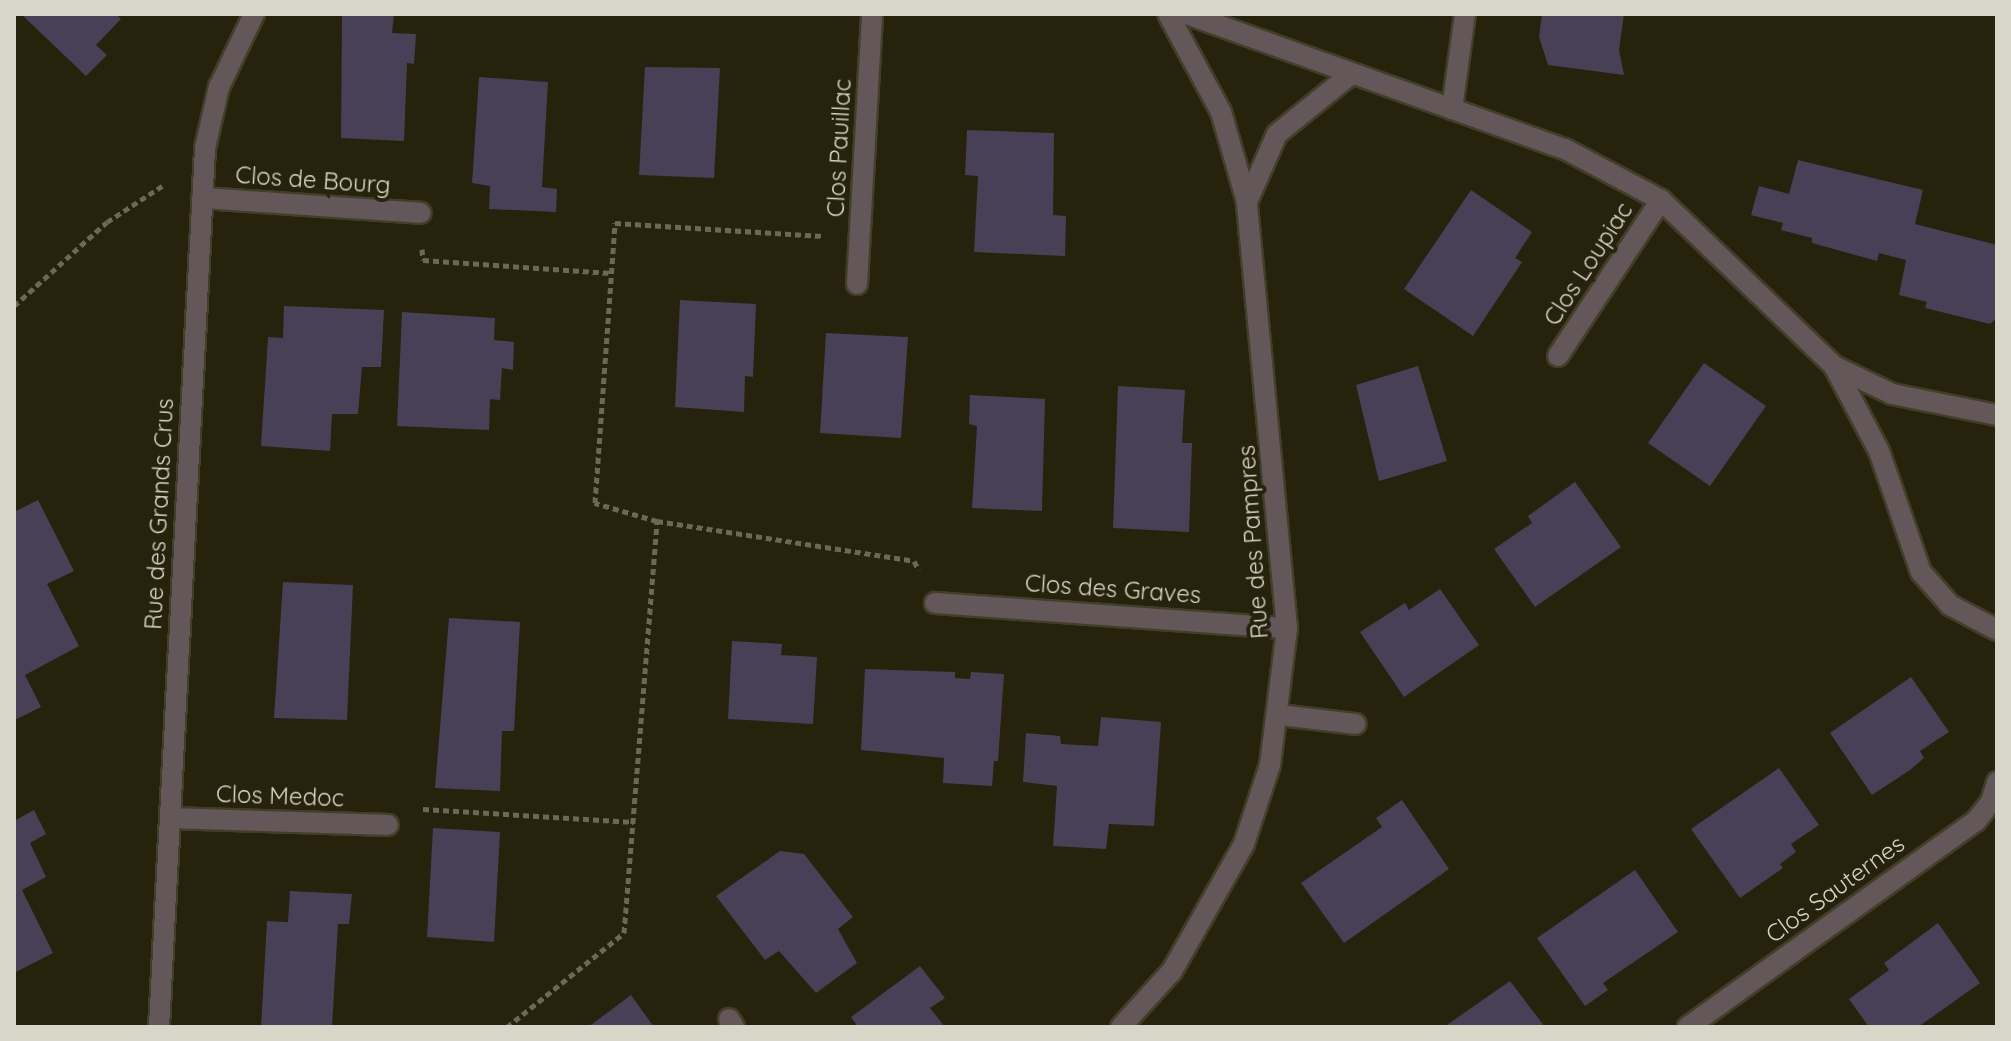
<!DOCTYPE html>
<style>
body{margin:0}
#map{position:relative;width:2011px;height:1041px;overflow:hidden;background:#26220b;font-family:Quicksand,sans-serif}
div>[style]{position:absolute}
.building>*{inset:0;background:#474056}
.path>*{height:5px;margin-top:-2.5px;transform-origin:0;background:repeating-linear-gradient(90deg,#6b6854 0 6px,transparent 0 10px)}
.roads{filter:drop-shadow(2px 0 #423f29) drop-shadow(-2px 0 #423f29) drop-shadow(0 2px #423f29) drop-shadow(0 -2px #423f29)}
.service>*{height:20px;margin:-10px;padding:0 10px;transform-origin:10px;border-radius:10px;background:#635759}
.minor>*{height:20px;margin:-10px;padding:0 10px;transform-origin:10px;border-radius:10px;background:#635759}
span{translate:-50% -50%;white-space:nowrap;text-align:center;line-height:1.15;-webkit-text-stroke:8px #26220b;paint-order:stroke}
.street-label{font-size:24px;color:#d8d6c8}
.frame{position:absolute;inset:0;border:16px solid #d8d6c8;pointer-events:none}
</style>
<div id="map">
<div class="building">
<i style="clip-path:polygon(21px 14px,116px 14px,121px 19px,96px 45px,107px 55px,86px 76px)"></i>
<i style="clip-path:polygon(342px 14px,394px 14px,392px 33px,416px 34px,414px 64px,407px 63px,404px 141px,341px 138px)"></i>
<i style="clip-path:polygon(1542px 14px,1624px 14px,1619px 50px,1624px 75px,1548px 65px,1539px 37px)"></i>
<i style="clip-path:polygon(645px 67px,720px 68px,714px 178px,639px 175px)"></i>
<i style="clip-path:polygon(479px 77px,548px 82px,542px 187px,557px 189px,556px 212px,489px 209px,490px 186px,472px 183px)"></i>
<i style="clip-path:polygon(967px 130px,1054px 133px,1053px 215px,1066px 216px,1065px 256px,974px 252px,978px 176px,965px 175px)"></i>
<i style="clip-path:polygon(1798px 160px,1923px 190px,1915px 224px,1997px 245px,1997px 318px,1990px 324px,1925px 308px,1927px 302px,1899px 295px,1906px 260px,1879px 253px,1877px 261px,1812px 243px,1812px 238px,1781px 230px,1783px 223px,1751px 215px,1759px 186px,1789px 194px)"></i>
<i style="clip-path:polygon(1471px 190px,1532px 232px,1515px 258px,1522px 262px,1473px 336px,1404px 289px)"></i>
<i style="clip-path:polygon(680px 300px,756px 304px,753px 377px,745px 376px,744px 412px,675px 407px)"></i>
<i style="clip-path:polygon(284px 306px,384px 310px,381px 367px,362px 367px,358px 414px,332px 414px,330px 451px,261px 446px,268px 337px,283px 338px)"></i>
<i style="clip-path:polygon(402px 312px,495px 318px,494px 340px,514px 342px,513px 370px,502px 368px,500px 400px,490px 399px,489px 430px,397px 426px)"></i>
<i style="clip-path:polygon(826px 333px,908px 337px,901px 438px,820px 433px)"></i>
<i style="clip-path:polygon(1704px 363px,1766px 406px,1710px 486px,1648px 443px)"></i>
<i style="clip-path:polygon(1418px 366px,1447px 461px,1379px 481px,1356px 385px)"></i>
<i style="clip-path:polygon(1118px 386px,1185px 390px,1182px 443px,1192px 443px,1189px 532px,1113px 528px)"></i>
<i style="clip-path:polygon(970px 395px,1045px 399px,1042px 511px,972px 508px,977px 426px,969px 424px)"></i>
<i style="clip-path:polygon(1575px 482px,1621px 547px,1535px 607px,1494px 549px,1532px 523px,1528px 516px)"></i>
<i style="clip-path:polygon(38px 500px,74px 571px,47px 584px,79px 646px,25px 675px,41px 707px,15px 720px,14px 512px)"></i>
<i style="clip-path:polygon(283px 582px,353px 585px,347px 720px,274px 718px)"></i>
<i style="clip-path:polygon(1440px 589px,1479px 645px,1404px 697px,1360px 632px,1405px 603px,1409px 610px)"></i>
<i style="clip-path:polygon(449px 618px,520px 622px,514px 731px,502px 731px,500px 791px,435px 788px)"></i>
<i style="clip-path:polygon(732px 641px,782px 644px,781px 655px,817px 657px,813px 724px,728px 719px)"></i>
<i style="clip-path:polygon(865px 669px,955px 672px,955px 678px,970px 679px,971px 672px,1004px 674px,998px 761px,994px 761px,992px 786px,943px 783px,944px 758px,861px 750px)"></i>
<i style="clip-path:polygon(1911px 677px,1949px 732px,1920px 751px,1924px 758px,1910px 770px,1872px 795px,1830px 733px)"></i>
<i style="clip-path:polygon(1101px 717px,1161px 722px,1154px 826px,1109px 824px,1106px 849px,1053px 846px,1057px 786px,1023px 782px,1026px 733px,1060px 736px,1061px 744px,1098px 746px)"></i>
<i style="clip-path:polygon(1779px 768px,1819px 825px,1791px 844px,1796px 852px,1780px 864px,1783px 868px,1740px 898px,1691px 829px)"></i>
<i style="clip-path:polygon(1402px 800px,1449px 869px,1344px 943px,1301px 883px,1382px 827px,1376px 818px)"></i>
<i style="clip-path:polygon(34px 810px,46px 834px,30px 843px,46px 877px,22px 890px,53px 953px,14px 973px,14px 821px)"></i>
<i style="clip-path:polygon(433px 828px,500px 832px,494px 942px,427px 937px)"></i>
<i style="clip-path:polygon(780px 851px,804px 854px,853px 917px,838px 929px,857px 963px,816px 993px,779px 951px,765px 960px,716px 896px)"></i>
<i style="clip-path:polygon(1635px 870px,1678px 932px,1603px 983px,1608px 990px,1585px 1006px,1537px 938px)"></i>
<i style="clip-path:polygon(290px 891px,352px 894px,349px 924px,338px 924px,332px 1027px,261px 1027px,267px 921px,288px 922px)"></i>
<i style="clip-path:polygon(1938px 923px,1980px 983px,1918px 1027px,1869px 1027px,1849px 999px,1889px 970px,1884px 963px)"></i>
<i style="clip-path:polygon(920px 966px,945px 998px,930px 1008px,945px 1027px,858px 1027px,851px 1017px)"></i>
<i style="clip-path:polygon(1510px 981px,1545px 1027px,1444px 1027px)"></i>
<i style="clip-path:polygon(631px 995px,654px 1027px,588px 1027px)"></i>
</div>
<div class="path">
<i style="left:422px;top:249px;width:11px;rotate:85deg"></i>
<i style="left:423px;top:260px;width:188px;rotate:4deg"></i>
<i style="left:14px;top:306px;width:125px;rotate:-42.1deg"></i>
<i style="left:107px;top:222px;width:69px;rotate:-33.2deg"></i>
<i style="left:657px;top:521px;width:260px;rotate:8.8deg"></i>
<i style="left:914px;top:561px;width:10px;rotate:61deg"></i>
<i style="left:423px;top:809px;width:211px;rotate:3.5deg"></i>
<i style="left:507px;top:1027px;width:150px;rotate:-38.8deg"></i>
<i style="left:624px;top:933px;width:413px;rotate:-85.4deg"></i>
<i style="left:657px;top:521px;width:65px;rotate:-163.8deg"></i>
<i style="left:595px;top:503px;width:281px;rotate:-85.9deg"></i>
<i style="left:615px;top:223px;width:208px;rotate:3.6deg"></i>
</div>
<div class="roads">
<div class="service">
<i style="left:1452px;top:109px;width:96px;rotate:-82.2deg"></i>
<i style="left:202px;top:198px;width:219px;rotate:3.9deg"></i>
<i style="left:857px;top:284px;width:270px;rotate:-86.8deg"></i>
<i style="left:1558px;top:356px;width:187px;rotate:-56.6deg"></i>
<i style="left:935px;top:603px;width:353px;rotate:4.1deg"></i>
<i style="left:170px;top:818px;width:218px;rotate:1.8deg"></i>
<i style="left:729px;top:1019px;width:9px;rotate:58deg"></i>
<i style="left:1688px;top:1027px;width:354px;rotate:-35.6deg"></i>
<i style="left:1976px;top:821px;width:24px;rotate:-52deg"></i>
<i style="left:1991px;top:802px;width:21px;rotate:-73deg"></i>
</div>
<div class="minor">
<i style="left:1187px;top:14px;width:401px;rotate:19.7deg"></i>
<i style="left:1565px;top:149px;width:109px;rotate:28deg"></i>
<i style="left:1661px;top:200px;width:240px;rotate:43.8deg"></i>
<i style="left:1834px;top:366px;width:96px;rotate:62.1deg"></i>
<i style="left:1879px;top:451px;width:128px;rotate:70.9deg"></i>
<i style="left:1921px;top:572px;width:44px;rotate:48.7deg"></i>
<i style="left:1950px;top:605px;width:53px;rotate:28deg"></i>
<i style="left:1247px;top:202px;width:74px;rotate:-66.2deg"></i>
<i style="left:1277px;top:134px;width:95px;rotate:-39deg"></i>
<i style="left:1834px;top:366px;width:64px;rotate:25.8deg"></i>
<i style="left:1892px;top:394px;width:107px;rotate:11.3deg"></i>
<i style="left:1280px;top:715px;width:76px;rotate:6.8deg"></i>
<i style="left:159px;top:1027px;width:880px;rotate:-87deg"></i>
<i style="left:205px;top:148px;width:63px;rotate:-77.1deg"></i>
<i style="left:219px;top:87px;width:81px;rotate:-64.4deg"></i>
<i style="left:1121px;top:1027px;width:76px;rotate:-47.7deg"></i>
<i style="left:1172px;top:971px;width:146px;rotate:-60.4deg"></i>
<i style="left:1244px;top:844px;width:83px;rotate:-71.8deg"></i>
<i style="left:1270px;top:765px;width:138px;rotate:-82.9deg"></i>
<i style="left:1287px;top:628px;width:428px;rotate:-95.4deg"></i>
<i style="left:1247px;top:202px;width:94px;rotate:-106.1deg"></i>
<i style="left:1221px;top:112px;width:111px;rotate:-118.4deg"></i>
</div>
</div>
<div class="street-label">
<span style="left:839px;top:148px;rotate:-87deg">Clos Pauillac</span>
<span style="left:313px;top:180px;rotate:4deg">Clos de Bourg</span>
<span style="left:1588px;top:264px;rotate:-57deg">Clos Loupiac</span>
<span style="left:159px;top:514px;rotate:-87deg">Rue des Grands Crus</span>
<span style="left:1253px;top:542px;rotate:-94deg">Rue des Pampres</span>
<span style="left:1113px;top:589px;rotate:4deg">Clos des Graves</span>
<span style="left:280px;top:796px;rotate:2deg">Clos Medoc</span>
<span style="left:1835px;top:889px;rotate:-36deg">Clos Sauternes</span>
</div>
<div class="frame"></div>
</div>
